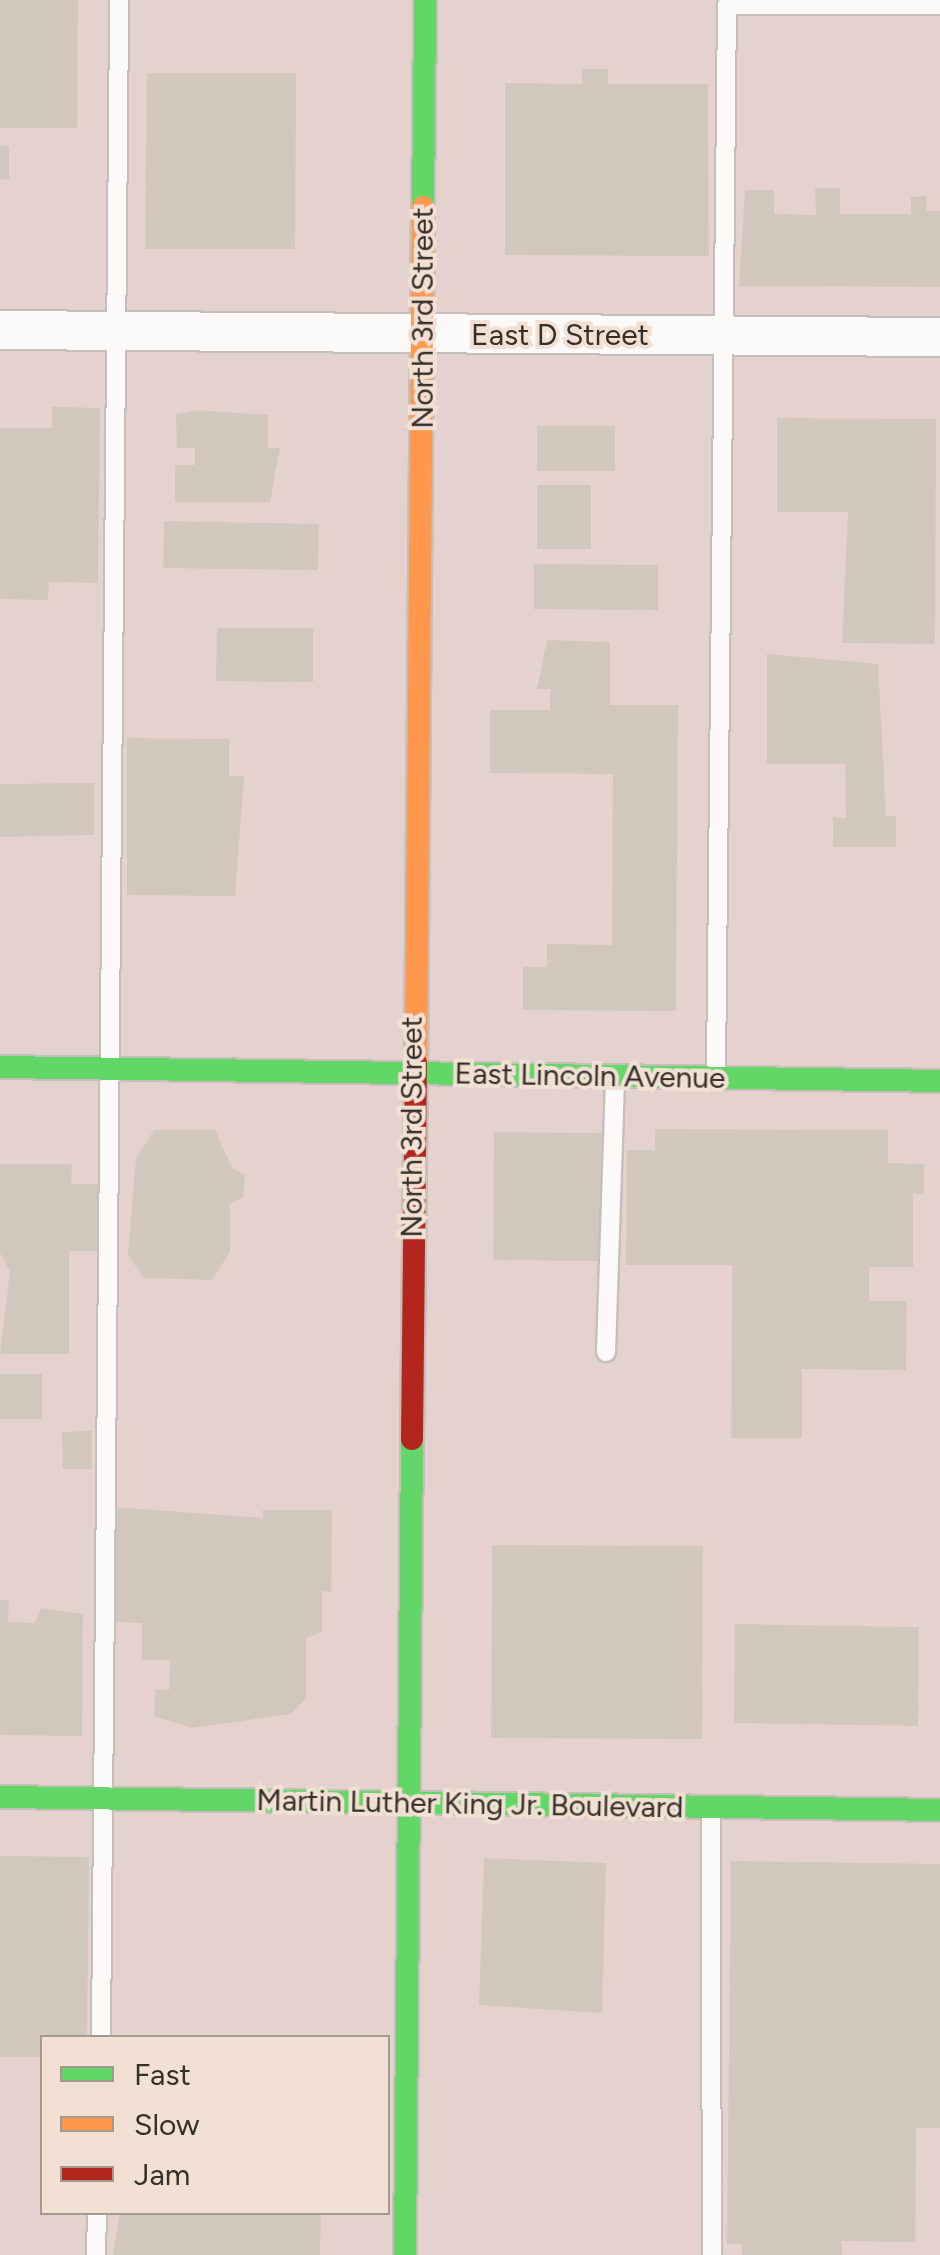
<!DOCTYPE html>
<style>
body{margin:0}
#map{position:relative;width:940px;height:2255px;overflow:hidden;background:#eae1da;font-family:Figtree,sans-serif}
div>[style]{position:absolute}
.commercial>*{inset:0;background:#e5d2cf}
.building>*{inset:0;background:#d2c7bd}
.roads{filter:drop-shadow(2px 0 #c5beb9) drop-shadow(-2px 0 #c5beb9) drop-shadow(0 2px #c5beb9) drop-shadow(0 -2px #c5beb9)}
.lane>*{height:18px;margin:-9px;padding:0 9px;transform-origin:9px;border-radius:9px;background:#fcfaf9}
.street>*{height:38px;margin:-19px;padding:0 19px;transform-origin:19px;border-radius:19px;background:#fcfaf9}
.fast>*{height:22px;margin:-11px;padding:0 11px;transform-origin:11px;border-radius:11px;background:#63d668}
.slow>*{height:22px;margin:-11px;padding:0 11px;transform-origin:11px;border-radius:11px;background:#ff974d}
.jam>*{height:22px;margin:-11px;padding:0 11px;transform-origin:11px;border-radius:11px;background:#b3261e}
span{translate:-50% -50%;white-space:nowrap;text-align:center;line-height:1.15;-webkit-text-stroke:8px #f1e0d3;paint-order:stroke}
.street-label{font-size:30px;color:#36302b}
.legend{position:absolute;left:40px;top:2035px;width:350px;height:180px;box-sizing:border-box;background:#f1e0d3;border:2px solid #a69a90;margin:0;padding:12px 18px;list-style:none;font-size:30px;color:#36302b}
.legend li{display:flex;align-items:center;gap:20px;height:50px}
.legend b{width:50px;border:2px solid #a69a90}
</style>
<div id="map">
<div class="commercial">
<i style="clip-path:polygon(evenodd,0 0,940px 0,940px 2255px,0 2255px,0 0,42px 2038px,388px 2038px,388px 2212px,42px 2212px,42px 2038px)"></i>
</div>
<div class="building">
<i style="clip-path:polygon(0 0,78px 0,77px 128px,0 128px)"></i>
<i style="clip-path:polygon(582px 69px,608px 69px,608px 84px,708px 84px,709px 256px,505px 255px,505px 83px,582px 84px)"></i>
<i style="clip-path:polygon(147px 73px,296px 73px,295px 249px,145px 249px)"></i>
<i style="clip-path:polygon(0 145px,9px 146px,9px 180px,0 179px)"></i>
<i style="clip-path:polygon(815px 188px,840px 188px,840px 214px,911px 214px,911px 197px,926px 196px,927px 211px,940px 211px,940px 287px,739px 286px,745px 190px,774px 190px,774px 214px,816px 215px)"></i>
<i style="clip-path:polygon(52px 407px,100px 408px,98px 583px,49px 582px,48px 600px,0 599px,0 428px,52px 428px)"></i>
<i style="clip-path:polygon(197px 410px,268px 415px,268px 448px,280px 448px,270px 502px,175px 502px,175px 465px,195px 465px,195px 448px,177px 448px,176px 414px)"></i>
<i style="clip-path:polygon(777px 418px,936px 419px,935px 644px,842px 643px,848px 512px,777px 512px)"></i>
<i style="clip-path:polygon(537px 426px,615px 426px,615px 471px,537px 471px)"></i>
<i style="clip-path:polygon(537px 485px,591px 485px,591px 549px,537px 549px)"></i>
<i style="clip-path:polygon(164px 521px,319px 524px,318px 570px,163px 568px)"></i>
<i style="clip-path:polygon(534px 564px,658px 565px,658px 610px,534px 609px)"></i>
<i style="clip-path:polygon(217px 628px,313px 628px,313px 682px,216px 681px)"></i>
<i style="clip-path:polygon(547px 640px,610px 642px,610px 705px,678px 705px,676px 1011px,523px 1010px,523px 967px,547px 967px,547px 944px,612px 945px,613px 774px,490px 773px,490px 710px,550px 710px,550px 689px,537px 689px)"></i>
<i style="clip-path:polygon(767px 654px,878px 664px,886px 816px,896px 816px,896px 847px,833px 847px,833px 817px,846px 818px,845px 764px,767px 764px)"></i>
<i style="clip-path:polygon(127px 738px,229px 739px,229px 776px,244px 776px,235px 896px,127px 895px)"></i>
<i style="clip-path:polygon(94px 783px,94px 835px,0 837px,0 784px)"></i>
<i style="clip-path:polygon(655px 1129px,888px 1130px,888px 1163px,924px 1164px,924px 1194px,913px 1194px,913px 1267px,869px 1267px,869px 1301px,907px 1301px,906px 1370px,802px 1369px,802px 1438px,731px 1438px,732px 1265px,626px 1265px,627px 1150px,655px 1150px)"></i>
<i style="clip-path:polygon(154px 1130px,215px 1130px,232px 1168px,245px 1175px,243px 1197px,230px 1204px,230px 1252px,212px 1280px,144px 1278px,128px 1255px,136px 1158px)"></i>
<i style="clip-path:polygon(494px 1132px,602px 1133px,600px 1261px,493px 1260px)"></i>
<i style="clip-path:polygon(0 1164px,72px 1164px,71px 1184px,98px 1184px,98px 1251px,69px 1251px,69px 1354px,0 1354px,10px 1271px,0 1253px)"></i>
<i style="clip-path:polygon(0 1374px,42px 1374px,42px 1419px,0 1419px)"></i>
<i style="clip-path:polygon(92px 1431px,92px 1469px,63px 1469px,62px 1432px)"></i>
<i style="clip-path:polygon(113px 1507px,263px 1518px,263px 1510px,332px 1510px,331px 1592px,322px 1591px,322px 1632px,306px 1638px,306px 1698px,291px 1714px,191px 1728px,154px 1716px,155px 1689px,169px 1690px,170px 1660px,142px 1660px,142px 1623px,112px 1622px)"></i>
<i style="clip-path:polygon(492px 1545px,703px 1546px,702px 1739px,491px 1738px)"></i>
<i style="clip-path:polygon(0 1600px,9px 1600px,8px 1622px,35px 1623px,41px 1608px,83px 1614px,82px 1736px,0 1735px)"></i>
<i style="clip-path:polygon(735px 1624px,919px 1627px,918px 1726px,734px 1723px)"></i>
<i style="clip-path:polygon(0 1856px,89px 1857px,87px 2038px,42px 2038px,42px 2057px,0 2057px)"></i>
<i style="clip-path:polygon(484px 1858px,606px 1863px,602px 2013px,479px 2005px)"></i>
<i style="clip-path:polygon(731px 1861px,940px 1864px,940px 2128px,916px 2128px,915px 2242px,842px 2241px,842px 2255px,742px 2255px,742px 2244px,727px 2244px)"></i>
<i style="clip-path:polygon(120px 2212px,321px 2212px,320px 2255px,113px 2255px)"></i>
</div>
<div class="roads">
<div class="lane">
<i style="left:716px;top:1072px;width:1067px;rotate:-89.41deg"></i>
<i style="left:727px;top:5px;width:213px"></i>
<i style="left:606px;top:1352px;width:270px;rotate:-88.1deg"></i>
<i style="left:711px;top:1812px;width:443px;rotate:89.9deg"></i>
<i style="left:101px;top:2038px;width:2038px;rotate:-89.49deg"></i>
<i style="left:96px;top:2255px;width:43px;rotate:-88.7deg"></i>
</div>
<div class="street">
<i style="left:0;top:330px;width:940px;rotate:0.43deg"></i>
</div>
<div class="fast">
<i style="left:423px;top:207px;width:207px;rotate:-89.4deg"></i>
<i style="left:0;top:1067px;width:940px;rotate:0.85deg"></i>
<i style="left:0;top:1797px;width:940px;rotate:0.79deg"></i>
<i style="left:405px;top:2255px;width:816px;rotate:-89.51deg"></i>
</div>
<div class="slow">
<i style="left:416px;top:1063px;width:856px;rotate:-89.53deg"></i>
</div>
<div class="jam">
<i style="left:412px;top:1439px;width:376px;rotate:-89.4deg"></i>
</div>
</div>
<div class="street-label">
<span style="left:423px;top:318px;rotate:-90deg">North 3rd Street</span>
<span style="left:560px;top:335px">East D Street</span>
<span style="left:590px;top:1076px;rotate:1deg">East Lincoln Avenue</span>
<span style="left:412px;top:1127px;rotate:-90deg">North 3rd Street</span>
<span style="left:470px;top:1804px;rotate:1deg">Martin Luther King Jr. Boulevard</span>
</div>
<ul class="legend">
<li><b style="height:12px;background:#63d668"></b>Fast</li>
<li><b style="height:12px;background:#ff974d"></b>Slow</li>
<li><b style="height:12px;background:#b3261e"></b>Jam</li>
</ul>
</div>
